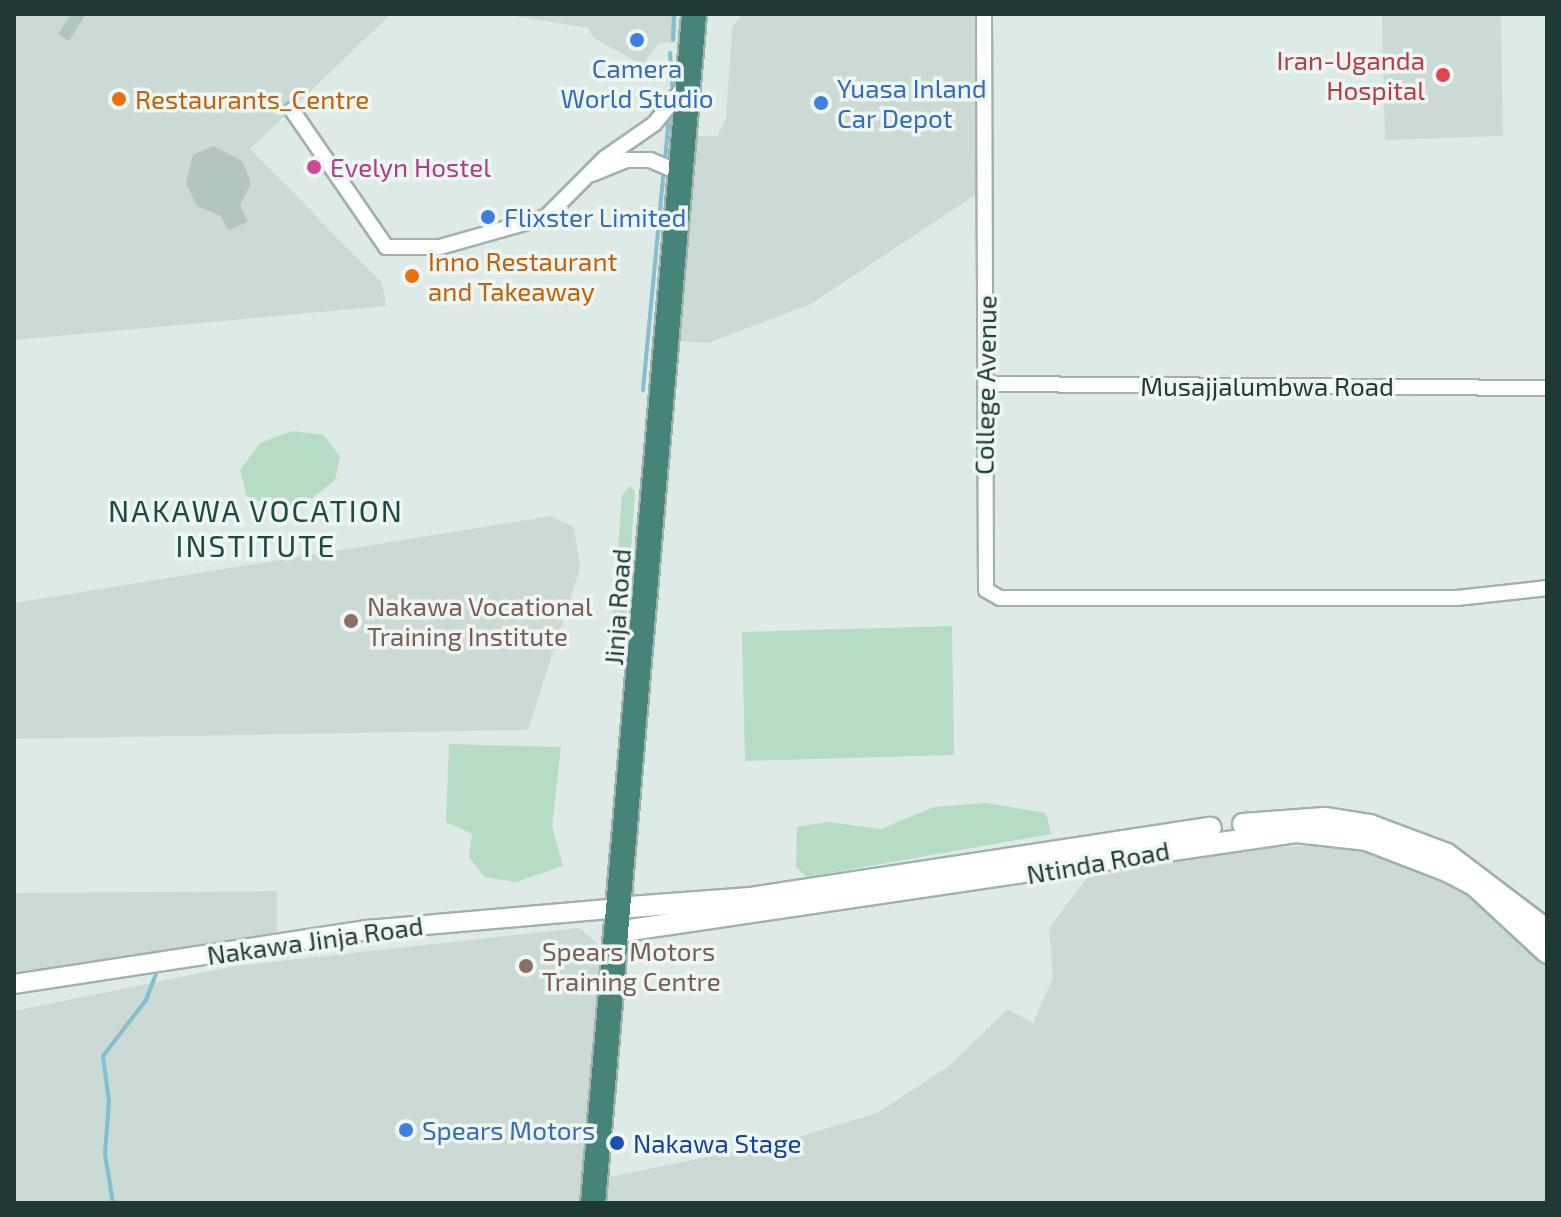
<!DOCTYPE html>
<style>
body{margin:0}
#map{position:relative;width:1561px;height:1217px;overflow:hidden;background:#deeae6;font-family:"Exo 2",sans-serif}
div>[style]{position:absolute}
.built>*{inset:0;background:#ccdad5}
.green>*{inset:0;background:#b6dcc3}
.stream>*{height:4px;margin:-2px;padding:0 2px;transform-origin:2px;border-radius:2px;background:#83bed1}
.building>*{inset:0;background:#b3c5bf}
.roads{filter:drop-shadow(2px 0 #a1b2ad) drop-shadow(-2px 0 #a1b2ad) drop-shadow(0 2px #a1b2ad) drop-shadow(0 -2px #a1b2ad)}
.minor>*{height:14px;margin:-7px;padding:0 7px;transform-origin:7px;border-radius:7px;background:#fff}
.tertiary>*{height:18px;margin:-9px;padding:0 9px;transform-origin:9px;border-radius:9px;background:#fff}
.secondary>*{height:20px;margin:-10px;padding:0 10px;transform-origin:10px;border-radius:10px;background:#fff}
.trunk>*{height:24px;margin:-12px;padding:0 12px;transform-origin:12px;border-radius:12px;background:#46847a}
.dots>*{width:22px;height:22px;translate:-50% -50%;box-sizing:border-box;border:4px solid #eef7f3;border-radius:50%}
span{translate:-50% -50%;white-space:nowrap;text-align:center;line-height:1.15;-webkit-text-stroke:7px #eef7f3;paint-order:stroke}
.health-label{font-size:26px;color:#be3a42}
.right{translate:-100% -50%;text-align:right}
.shop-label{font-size:26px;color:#366cbe}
.left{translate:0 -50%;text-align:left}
.food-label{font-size:26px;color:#c56008}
.hotel-label{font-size:26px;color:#b23c85}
.street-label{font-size:26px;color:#1f3a35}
.education-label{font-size:26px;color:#785e54}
.transit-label{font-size:26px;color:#164399}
.quarter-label{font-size:30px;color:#1b4c44;letter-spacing:2px}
.frame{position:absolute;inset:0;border:16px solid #1f3a35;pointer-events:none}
</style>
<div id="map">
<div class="built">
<i style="clip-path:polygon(14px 14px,391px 14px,250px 149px,382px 283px,386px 306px,14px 340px)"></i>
<i style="clip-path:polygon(504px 14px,678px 14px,676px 42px,659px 43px,642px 65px,594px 38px,588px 28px)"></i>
<i style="clip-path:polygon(742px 14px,978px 14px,975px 195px,811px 304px,708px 343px,678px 341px,697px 136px,717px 136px,726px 119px,732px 28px)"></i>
<i style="clip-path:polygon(1382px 14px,1501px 14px,1503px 136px,1385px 140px)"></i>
<i style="clip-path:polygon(551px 516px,574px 527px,580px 568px,528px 730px,14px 739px,14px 603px)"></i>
<i style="clip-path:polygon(1337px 846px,1427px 867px,1499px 911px,1547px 964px,1547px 1203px,602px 1203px,604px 1178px,785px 1141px,877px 1113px,949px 1066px,1008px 1009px,1033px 1023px,1053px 978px,1049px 928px,1090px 874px,1244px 847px)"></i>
<i style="clip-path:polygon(277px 891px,277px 932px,14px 974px,14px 893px)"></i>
<i style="clip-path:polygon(579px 928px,597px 943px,600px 976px,580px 1203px,14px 1203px,14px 1011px,235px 966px)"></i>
</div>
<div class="green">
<i style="clip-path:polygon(292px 431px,324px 435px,340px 457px,335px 480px,295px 512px,247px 497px,240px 470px,260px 443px)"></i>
<i style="clip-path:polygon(630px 486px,635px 491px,626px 621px,613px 616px,622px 495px)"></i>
<i style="clip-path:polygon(952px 626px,954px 755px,745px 761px,742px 632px)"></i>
<i style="clip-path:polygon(449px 744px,561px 747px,552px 826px,563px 866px,516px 882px,484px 877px,469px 857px,472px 834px,446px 822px)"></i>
<i style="clip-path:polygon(986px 803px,1046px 813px,1051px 834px,807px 877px,796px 867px,797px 827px,828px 822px,881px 829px,934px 807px)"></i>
</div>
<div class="stream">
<i style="left:673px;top:40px;width:26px;rotate:-88deg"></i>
<i style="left:670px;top:53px;width:40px;rotate:85.7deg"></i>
<i style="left:665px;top:161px;width:47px;rotate:-85.1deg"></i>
<i style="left:643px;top:390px;width:222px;rotate:-84.6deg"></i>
<i style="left:113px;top:1203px;width:50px;rotate:-99.3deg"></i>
<i style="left:105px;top:1154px;width:53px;rotate:-85.7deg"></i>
<i style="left:109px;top:1101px;width:45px;rotate:-97.6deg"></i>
<i style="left:103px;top:1056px;width:71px;rotate:-52.5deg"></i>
<i style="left:146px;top:1000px;width:28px;rotate:-69deg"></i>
</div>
<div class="building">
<i style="clip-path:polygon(71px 14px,86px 14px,69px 41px,58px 34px)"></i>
<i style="clip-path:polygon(213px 146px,242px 161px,251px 183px,240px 206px,248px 222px,228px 230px,221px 216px,197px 206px,186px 183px,193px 155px)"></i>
</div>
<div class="roads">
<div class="minor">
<i style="left:984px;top:14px;width:576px;rotate:89.8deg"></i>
<i style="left:986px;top:590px;width:16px;rotate:30deg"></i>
<i style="left:1000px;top:598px;width:457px"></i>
<i style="left:1457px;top:598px;width:91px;rotate:-6.3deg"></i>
<i style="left:292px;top:110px;width:166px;rotate:55.5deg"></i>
<i style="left:386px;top:247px;width:54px"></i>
<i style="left:440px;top:247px;width:110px;rotate:-15.8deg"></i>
<i style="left:546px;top:217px;width:83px;rotate:-45deg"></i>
<i style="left:605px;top:158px;width:60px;rotate:-34.8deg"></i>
<i style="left:654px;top:124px;width:49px;rotate:-50.8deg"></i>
<i style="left:592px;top:174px;width:38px;rotate:-22deg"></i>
<i style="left:627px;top:160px;width:23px"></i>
<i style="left:650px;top:160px;width:34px;rotate:23deg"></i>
<i style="left:987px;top:384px;width:560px;rotate:0.41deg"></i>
</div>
<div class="tertiary">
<i style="left:14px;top:984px;width:358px;rotate:-8.7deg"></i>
<i style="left:368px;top:930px;width:250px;rotate:-5deg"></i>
</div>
<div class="secondary">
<i style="left:1243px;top:824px;width:82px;rotate:-4.2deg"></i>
<i style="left:1325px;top:818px;width:46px;rotate:8.8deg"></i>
<i style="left:1370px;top:825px;width:82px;rotate:20.6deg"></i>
<i style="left:1447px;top:854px;width:126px;rotate:37.2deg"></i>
<i style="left:617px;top:908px;width:134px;rotate:-4.3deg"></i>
<i style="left:751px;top:898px;width:465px;rotate:-8.7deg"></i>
<i style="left:616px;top:932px;width:687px;rotate:-8.37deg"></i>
<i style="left:1296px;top:832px;width:70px;rotate:6.5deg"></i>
<i style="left:1366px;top:840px;width:87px;rotate:20.9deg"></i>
<i style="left:1447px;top:871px;width:32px;rotate:28deg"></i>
<i style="left:1475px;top:886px;width:98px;rotate:42.9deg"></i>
</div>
<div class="trunk">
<i style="left:593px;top:1203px;width:1193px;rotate:-85.14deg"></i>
</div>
</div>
<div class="dots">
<i style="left:637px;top:40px;background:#3f7fe0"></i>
<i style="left:1443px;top:75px;background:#e0444e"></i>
<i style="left:119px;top:99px;background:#e8710a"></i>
<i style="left:821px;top:103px;background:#3f7fe0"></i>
<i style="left:314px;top:167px;background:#d1479c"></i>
<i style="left:488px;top:217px;background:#3f7fe0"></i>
<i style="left:412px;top:276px;background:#e8710a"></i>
<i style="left:351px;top:621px;background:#8d6e63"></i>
<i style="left:526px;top:966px;background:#8d6e63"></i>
<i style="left:406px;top:1130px;background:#3f7fe0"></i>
<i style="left:617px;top:1143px;background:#1a4fb4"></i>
</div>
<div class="health-label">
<span class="right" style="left:1425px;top:75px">Iran-Uganda<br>Hospital</span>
</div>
<div class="shop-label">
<span style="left:637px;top:83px">Camera<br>World Studio</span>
<span class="left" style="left:837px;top:103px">Yuasa Inland<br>Car Depot</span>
<span class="left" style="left:504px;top:217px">Flixster Limited</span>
<span class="left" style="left:422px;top:1130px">Spears Motors</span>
</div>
<div class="food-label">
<span class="left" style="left:135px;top:99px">Restaurants_Centre</span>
<span class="left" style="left:428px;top:276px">Inno Restaurant<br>and Takeaway</span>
</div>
<div class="hotel-label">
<span class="left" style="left:330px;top:167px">Evelyn Hostel</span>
</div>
<div class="street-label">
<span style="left:985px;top:385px;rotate:-89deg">College Avenue</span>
<span style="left:1267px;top:386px">Musajjalumbwa Road</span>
<span style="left:617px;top:607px;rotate:-86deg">Jinja Road</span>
<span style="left:1098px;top:862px;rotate:-10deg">Ntinda Road</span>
<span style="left:315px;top:940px;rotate:-8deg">Nakawa Jinja Road</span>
</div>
<div class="education-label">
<span class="left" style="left:367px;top:621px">Nakawa Vocational<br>Training Institute</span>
<span class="left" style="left:542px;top:966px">Spears Motors<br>Training Centre</span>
</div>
<div class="transit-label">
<span class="left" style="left:633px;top:1143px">Nakawa Stage</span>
</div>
<div class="quarter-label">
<span style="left:256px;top:527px">NAKAWA VOCATION<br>INSTITUTE</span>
</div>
<div class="frame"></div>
</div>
